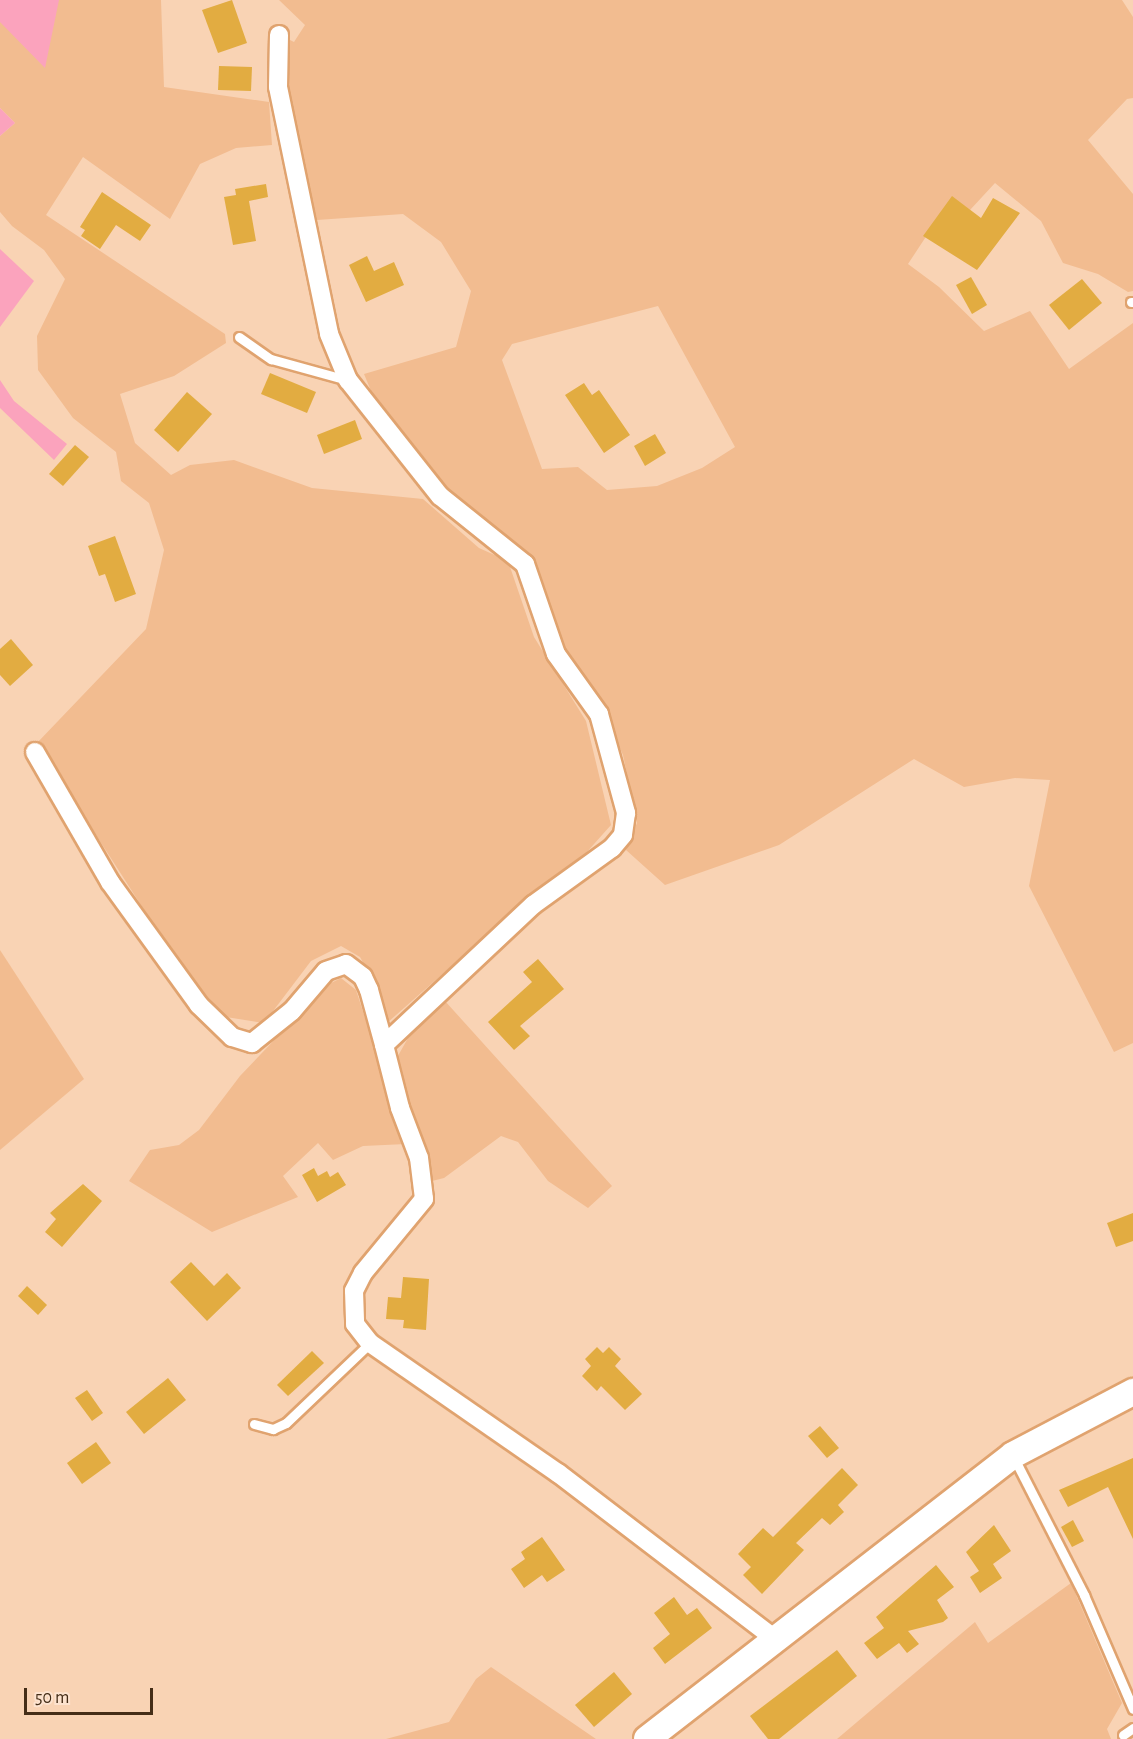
<!DOCTYPE html>
<style>
body{margin:0}
#map{position:relative;width:1133px;height:1739px;overflow:hidden;background:#f9d3b4;font-family:"Alegreya Sans",sans-serif}
div>[style]{position:absolute}
.green>*{inset:0;background:#f2bc90}
.water>*{inset:0;background:#fba3bd}
.building>*{inset:0;background:#e2ac41}
.roads{filter:drop-shadow(2px 0 #e0a36f) drop-shadow(-2px 0 #e0a36f) drop-shadow(0 2px #e0a36f) drop-shadow(0 -2px #e0a36f)}
.lane>*{height:9px;margin:-4.5px;padding:0 4.5px;transform-origin:4.5px;border-radius:4.5px;background:#fff}
.street>*{height:18px;margin:-9px;padding:0 9px;transform-origin:9px;border-radius:9px;background:#fff}
.secondary>*{height:26px;margin:-13px;padding:0 13px;transform-origin:13px;border-radius:13px;background:#fff}
span{translate:-50% -50%;white-space:nowrap;text-align:center;line-height:1.15;-webkit-text-stroke:4.5px #fde3cf;paint-order:stroke}
.scale{position:absolute;left:24px;top:1688px;width:129px;height:27px;box-sizing:border-box;border:3px solid #452d17;border-top:0;padding-left:8px;font-size:18px;line-height:21px;white-space:nowrap;color:#452d17;-webkit-text-stroke:4px #fde3cf;paint-order:stroke}
</style>
<div id="map">
<div class="green">
<i style="clip-path:polygon(0 0,161px 0,164px 87px,269px 102px,272px 145px,236px 148px,200px 164px,170px 219px,83px 157px,46px 215px,225px 334px,226px 343px,174px 376px,120px 394px,135px 443px,171px 475px,190px 465px,234px 460px,312px 488px,423px 499px,479px 548px,508px 561px,534px 637px,586px 721px,611px 825px,586px 853px,516px 909px,387px 1023px,377px 988px,360px 957px,341px 946px,311px 961px,264px 1023px,226px 1017px,182px 969px,37px 743px,146px 629px,164px 550px,149px 503px,121px 481px,116px 452px,73px 418px,38px 370px,37px 336px,65px 279px,44px 250px,12px 226px,0 212px,0 136px,15px 123px,0 108px)"></i>
<i style="clip-path:polygon(evenodd,279px 0,1122px 0,1133px 17px,1133px 98px,1127px 99px,1088px 140px,1133px 194px,1133px 291px,1128px 292px,1098px 274px,1063px 263px,1041px 221px,995px 183px,970px 210px,952px 197px,908px 264px,939px 287px,984px 331px,1030px 311px,1069px 369px,1133px 323px,1133px 1043px,1114px 1052px,1029px 886px,1050px 780px,1015px 778px,964px 787px,914px 759px,779px 845px,665px 885px,626px 850px,637px 823px,623px 755px,605px 715px,557px 643px,532px 567px,437px 483px,374px 398px,364px 374px,456px 347px,471px 291px,441px 242px,403px 214px,317px 220px,286px 86px,288px 39px,294px 42px,305px 25px,279px 0,658px 306px,735px 447px,702px 468px,657px 486px,607px 490px,578px 467px,542px 469px,502px 360px,512px 344px,658px 306px)"></i>
<i style="clip-path:polygon(0 950px,84px 1079px,0 1150px)"></i>
<i style="clip-path:polygon(341px 978px,356px 990px,406px 1144px,363px 1146px,333px 1160px,318px 1143px,283px 1176px,298px 1197px,212px 1232px,129px 1181px,150px 1150px,179px 1145px,199px 1130px,240px 1076px,327px 985px)"></i>
<i style="clip-path:polygon(445px 1001px,612px 1186px,588px 1208px,548px 1181px,518px 1142px,501px 1136px,444px 1178px,432px 1181px,395px 1061px,412px 1031px)"></i>
<i style="clip-path:polygon(1071px 1583px,1122px 1703px,1107px 1729px,1111px 1739px,837px 1739px,975px 1622px,988px 1643px)"></i>
<i style="clip-path:polygon(491px 1667px,596px 1739px,386px 1739px,449px 1722px,476px 1679px)"></i>
</div>
<div class="water">
<i style="clip-path:polygon(0 0,59px 0,45px 68px,0 22px)"></i>
<i style="clip-path:polygon(0 108px,15px 123px,0 136px)"></i>
<i style="clip-path:polygon(0 249px,34px 281px,0 327px)"></i>
<i style="clip-path:polygon(0 380px,14px 401px,67px 444px,54px 460px,0 408px)"></i>
</div>
<div class="building">
<i style="clip-path:polygon(232px 0,247px 43px,218px 53px,202px 10px)"></i>
<i style="clip-path:polygon(219px 66px,252px 67px,251px 91px,218px 90px)"></i>
<i style="clip-path:polygon(266px 184px,268px 197px,249px 201px,256px 241px,233px 245px,224px 197px,236px 195px,235px 189px)"></i>
<i style="clip-path:polygon(102px 192px,151px 225px,140px 241px,116px 225px,100px 249px,81px 236px,85px 230px,80px 227px)"></i>
<i style="clip-path:polygon(952px 196px,981px 218px,993px 198px,1020px 213px,977px 270px,923px 236px)"></i>
<i style="clip-path:polygon(367px 256px,374px 271px,394px 262px,404px 285px,366px 302px,349px 265px)"></i>
<i style="clip-path:polygon(971px 277px,987px 305px,972px 314px,956px 285px)"></i>
<i style="clip-path:polygon(1082px 279px,1102px 303px,1069px 330px,1049px 305px)"></i>
<i style="clip-path:polygon(270px 373px,316px 392px,307px 413px,261px 394px)"></i>
<i style="clip-path:polygon(584px 383px,592px 395px,599px 390px,630px 435px,604px 453px,565px 395px)"></i>
<i style="clip-path:polygon(187px 392px,212px 414px,178px 452px,154px 430px)"></i>
<i style="clip-path:polygon(355px 420px,362px 439px,324px 454px,317px 435px)"></i>
<i style="clip-path:polygon(655px 434px,666px 453px,645px 466px,634px 446px)"></i>
<i style="clip-path:polygon(75px 445px,89px 457px,63px 486px,49px 474px)"></i>
<i style="clip-path:polygon(115px 536px,136px 594px,115px 602px,105px 574px,99px 576px,88px 546px)"></i>
<i style="clip-path:polygon(11px 639px,33px 665px,10px 686px,0 675px,0 649px)"></i>
<i style="clip-path:polygon(538px 959px,564px 989px,520px 1026px,530px 1036px,514px 1050px,488px 1022px,532px 982px,523px 972px)"></i>
<i style="clip-path:polygon(314px 1168px,318px 1176px,327px 1171px,330px 1177px,338px 1172px,346px 1185px,317px 1202px,302px 1175px)"></i>
<i style="clip-path:polygon(83px 1184px,102px 1201px,62px 1247px,45px 1232px,56px 1219px,50px 1213px)"></i>
<i style="clip-path:polygon(1133px 1213px,1133px 1241px,1116px 1247px,1107px 1223px)"></i>
<i style="clip-path:polygon(191px 1262px,214px 1286px,227px 1273px,241px 1288px,207px 1321px,170px 1282px)"></i>
<i style="clip-path:polygon(403px 1277px,429px 1279px,426px 1330px,403px 1328px,404px 1320px,386px 1319px,388px 1297px,401px 1298px)"></i>
<i style="clip-path:polygon(27px 1286px,47px 1305px,38px 1315px,18px 1296px)"></i>
<i style="clip-path:polygon(597px 1347px,603px 1353px,609px 1347px,621px 1359px,615px 1366px,642px 1394px,625px 1410px,601px 1386px,597px 1391px,582px 1376px,591px 1366px,585px 1359px)"></i>
<i style="clip-path:polygon(312px 1351px,324px 1363px,288px 1396px,277px 1385px)"></i>
<i style="clip-path:polygon(168px 1378px,186px 1400px,144px 1434px,126px 1412px)"></i>
<i style="clip-path:polygon(87px 1390px,103px 1413px,92px 1421px,75px 1398px)"></i>
<i style="clip-path:polygon(820px 1426px,839px 1448px,827px 1458px,808px 1436px)"></i>
<i style="clip-path:polygon(96px 1442px,111px 1463px,82px 1484px,67px 1463px)"></i>
<i style="clip-path:polygon(1133px 1458px,1133px 1539px,1108px 1487px,1068px 1507px,1059px 1490px)"></i>
<i style="clip-path:polygon(842px 1468px,858px 1485px,838px 1505px,844px 1512px,830px 1525px,822px 1518px,796px 1543px,804px 1550px,762px 1594px,743px 1575px,751px 1567px,738px 1554px,763px 1528px,773px 1537px)"></i>
<i style="clip-path:polygon(1073px 1520px,1084px 1541px,1072px 1547px,1061px 1527px)"></i>
<i style="clip-path:polygon(994px 1525px,1011px 1551px,993px 1564px,1002px 1578px,980px 1593px,970px 1577px,979px 1571px,966px 1552px)"></i>
<i style="clip-path:polygon(542px 1537px,565px 1570px,547px 1582px,542px 1575px,524px 1588px,511px 1569px,525px 1559px,521px 1552px)"></i>
<i style="clip-path:polygon(936px 1565px,954px 1587px,937px 1600px,948px 1618px,943px 1622px,908px 1631px,919px 1644px,907px 1653px,899px 1643px,877px 1659px,864px 1643px,884px 1628px,876px 1617px)"></i>
<i style="clip-path:polygon(674px 1597px,687px 1615px,697px 1608px,712px 1628px,665px 1664px,653px 1648px,670px 1634px,654px 1613px)"></i>
<i style="clip-path:polygon(837px 1650px,857px 1676px,779px 1739px,768px 1739px,750px 1716px)"></i>
<i style="clip-path:polygon(614px 1672px,632px 1694px,594px 1727px,575px 1705px)"></i>
</div>
<div class="roads">
<div class="lane">
<i style="left:1131px;top:302px;width:2px"></i>
<i style="left:239px;top:337px;width:39px;rotate:35deg"></i>
<i style="left:271px;top:359px;width:79px;rotate:15.4deg"></i>
<i style="left:254px;top:1424px;width:20px;rotate:15deg"></i>
<i style="left:273px;top:1429px;width:14px;rotate:-25deg"></i>
<i style="left:286px;top:1423px;width:116px;rotate:-43.6deg"></i>
<i style="left:1014px;top:1458px;width:154px;rotate:62.9deg"></i>
<i style="left:1084px;top:1595px;width:124px;rotate:66.7deg"></i>
<i style="left:1123px;top:1735px;width:12px;rotate:-35deg"></i>
</div>
<div class="street">
<i style="left:279px;top:35px;width:52px;rotate:91.1deg"></i>
<i style="left:278px;top:87px;width:252px;rotate:78.3deg"></i>
<i style="left:329px;top:334px;width:50px;rotate:67.6deg"></i>
<i style="left:348px;top:380px;width:148px;rotate:51.6deg"></i>
<i style="left:440px;top:496px;width:109px;rotate:38.7deg"></i>
<i style="left:525px;top:564px;width:95px;rotate:71deg"></i>
<i style="left:556px;top:654px;width:74px;rotate:54.4deg"></i>
<i style="left:599px;top:714px;width:103px;rotate:74.7deg"></i>
<i style="left:626px;top:813px;width:22px;rotate:98deg"></i>
<i style="left:623px;top:835px;width:17px;rotate:130deg"></i>
<i style="left:612px;top:848px;width:97px;rotate:144.2deg"></i>
<i style="left:533px;top:905px;width:204px;rotate:136.8deg"></i>
<i style="left:384px;top:1045px;width:65px;rotate:75.7deg"></i>
<i style="left:400px;top:1108px;width:53px;rotate:69.2deg"></i>
<i style="left:419px;top:1158px;width:41px;rotate:83deg"></i>
<i style="left:424px;top:1199px;width:96px;rotate:129.5deg"></i>
<i style="left:363px;top:1273px;width:20px;rotate:117deg"></i>
<i style="left:354px;top:1291px;width:33px;rotate:88deg"></i>
<i style="left:355px;top:1324px;width:24px;rotate:52deg"></i>
<i style="left:370px;top:1343px;width:229px;rotate:34.7deg"></i>
<i style="left:558px;top:1473px;width:273px;rotate:37.4deg"></i>
<i style="left:35px;top:752px;width:150px;rotate:60deg"></i>
<i style="left:110px;top:882px;width:152px;rotate:54.1deg"></i>
<i style="left:199px;top:1005px;width:46px;rotate:44.1deg"></i>
<i style="left:232px;top:1037px;width:21px;rotate:17deg"></i>
<i style="left:252px;top:1043px;width:51px;rotate:-38.7deg"></i>
<i style="left:292px;top:1011px;width:52px;rotate:-49.6deg"></i>
<i style="left:326px;top:971px;width:21px;rotate:-19deg"></i>
<i style="left:346px;top:964px;width:21px;rotate:37deg"></i>
<i style="left:363px;top:977px;width:14px;rotate:65deg"></i>
<i style="left:369px;top:990px;width:57px;rotate:74.7deg"></i>
</div>
<div class="secondary">
<i style="left:647px;top:1739px;width:463px;rotate:-37.8deg"></i>
<i style="left:1013px;top:1455px;width:136px;rotate:-27.7deg"></i>
</div>
</div>
<div class="scale">50 m</div>
</div>
